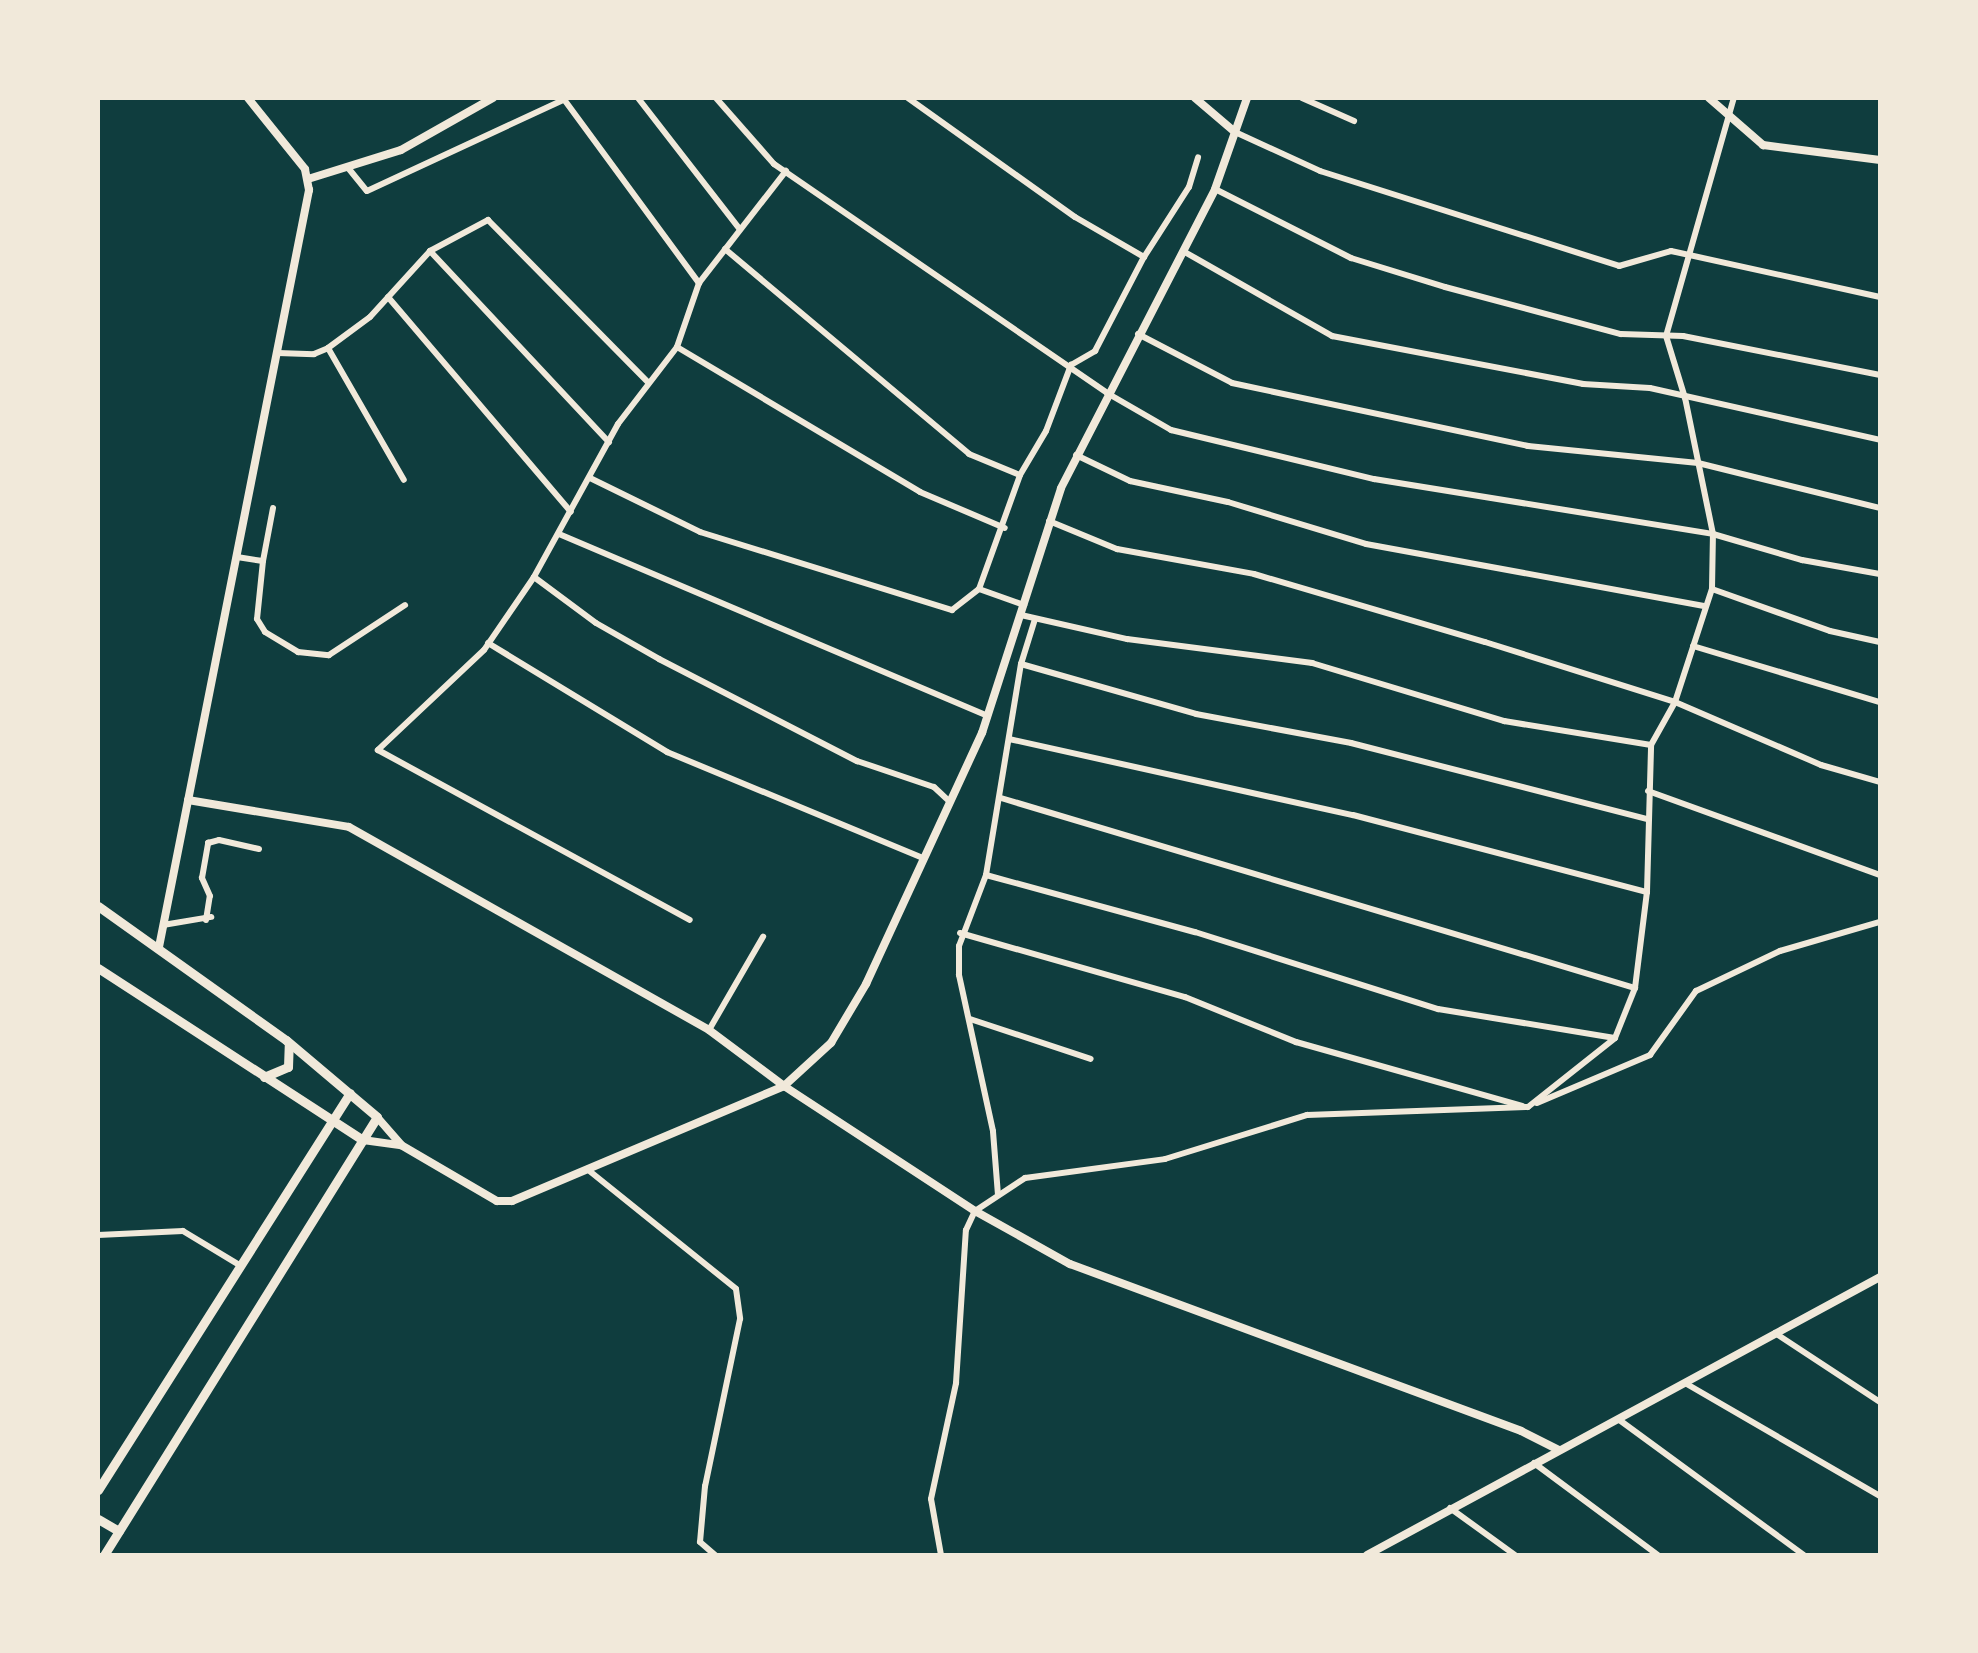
<!DOCTYPE html>
<style>
body{margin:0}
#map{position:relative;width:1978px;height:1653px;overflow:hidden;background:#0f3d3e;font-family:"PT Sans",sans-serif}
div>[style]{position:absolute}
.minor>*{height:6px;margin:-3px;padding:0 3px;transform-origin:3px;border-radius:3px;background:#f1e9da}
.tertiary>*{height:8px;margin:-4px;padding:0 4px;transform-origin:4px;border-radius:4px;background:#f1e9da}
.secondary>*{height:9px;margin:-4.5px;padding:0 4.5px;transform-origin:4.5px;border-radius:4.5px;background:#f1e9da}
span{translate:-50% -50%;white-space:nowrap;text-align:center;line-height:1.15;-webkit-text-stroke:8px #f1e9da;paint-order:stroke}
.frame{position:absolute;inset:0;border:100px solid #f1e9da;pointer-events:none}
</style>
<div id="map">
<div class="minor">
<i style="left:563px;top:98px;width:230px;rotate:53.7deg"></i>
<i style="left:699px;top:283px;width:68px;rotate:109deg"></i>
<i style="left:677px;top:347px;width:283px;rotate:30.8deg"></i>
<i style="left:920px;top:492px;width:92px;rotate:23deg"></i>
<i style="left:638px;top:98px;width:165px;rotate:52.2deg"></i>
<i style="left:716px;top:98px;width:88px;rotate:48.7deg"></i>
<i style="left:774px;top:164px;width:404px;rotate:34.5deg"></i>
<i style="left:1107px;top:393px;width:74px;rotate:30deg"></i>
<i style="left:1171px;top:430px;width:209px;rotate:13.6deg"></i>
<i style="left:1374px;top:479px;width:343px;rotate:9.2deg"></i>
<i style="left:1713px;top:534px;width:93px;rotate:16.3deg"></i>
<i style="left:1802px;top:560px;width:79px;rotate:10.2deg"></i>
<i style="left:908px;top:98px;width:205px;rotate:35.5deg"></i>
<i style="left:1075px;top:217px;width:80px;rotate:30.1deg"></i>
<i style="left:1302px;top:98px;width:57px;rotate:23.9deg"></i>
<i style="left:1235px;top:132px;width:94px;rotate:24.6deg"></i>
<i style="left:1320px;top:171px;width:314px;rotate:17.6deg"></i>
<i style="left:1619px;top:266px;width:54px;rotate:-16.1deg"></i>
<i style="left:1671px;top:251px;width:214px;rotate:12.4deg"></i>
<i style="left:349px;top:169px;width:28px;rotate:51deg"></i>
<i style="left:367px;top:191px;width:218px;rotate:-24.9deg"></i>
<i style="left:1215px;top:189px;width:153px;rotate:26.9deg"></i>
<i style="left:1351px;top:258px;width:98px;rotate:17.1deg"></i>
<i style="left:1445px;top:287px;width:182px;rotate:15deg"></i>
<i style="left:1621px;top:334px;width:62px;rotate:1.8deg"></i>
<i style="left:1683px;top:336px;width:201px;rotate:11.2deg"></i>
<i style="left:725px;top:249px;width:319px;rotate:40deg"></i>
<i style="left:969px;top:454px;width:55px;rotate:22.4deg"></i>
<i style="left:430px;top:251px;width:262px;rotate:46.9deg"></i>
<i style="left:1183px;top:251px;width:172px;rotate:29.7deg"></i>
<i style="left:1332px;top:336px;width:256px;rotate:10.8deg"></i>
<i style="left:1583px;top:384px;width:67px;rotate:3.4deg"></i>
<i style="left:1650px;top:388px;width:236px;rotate:12.7deg"></i>
<i style="left:699px;top:283px;width:142px;rotate:-52.2deg"></i>
<i style="left:388px;top:297px;width:282px;rotate:49.6deg"></i>
<i style="left:1138px;top:334px;width:106px;rotate:27.5deg"></i>
<i style="left:1232px;top:383px;width:303px;rotate:12deg"></i>
<i style="left:1528px;top:446px;width:171px;rotate:5.7deg"></i>
<i style="left:1698px;top:463px;width:187px;rotate:13.9deg"></i>
<i style="left:677px;top:347px;width:97px;rotate:127.5deg"></i>
<i style="left:618px;top:424px;width:175px;rotate:118.8deg"></i>
<i style="left:534px;top:577px;width:88px;rotate:124.4deg"></i>
<i style="left:484px;top:650px;width:146px;rotate:136.7deg"></i>
<i style="left:378px;top:750px;width:355px;rotate:28.6deg"></i>
<i style="left:328px;top:348px;width:152px;rotate:60.1deg"></i>
<i style="left:278px;top:353px;width:36px;rotate:2deg"></i>
<i style="left:314px;top:354px;width:15px;rotate:-23deg"></i>
<i style="left:328px;top:348px;width:52px;rotate:-36.4deg"></i>
<i style="left:370px;top:317px;width:89px;rotate:-47.7deg"></i>
<i style="left:430px;top:251px;width:66px;rotate:-28.1deg"></i>
<i style="left:488px;top:220px;width:228px;rotate:45.4deg"></i>
<i style="left:1076px;top:455px;width:60px;rotate:25.7deg"></i>
<i style="left:1130px;top:481px;width:100px;rotate:12.1deg"></i>
<i style="left:1228px;top:502px;width:144px;rotate:16.9deg"></i>
<i style="left:1366px;top:544px;width:345px;rotate:10.4deg"></i>
<i style="left:590px;top:478px;width:123px;rotate:26.1deg"></i>
<i style="left:700px;top:532px;width:264px;rotate:17.2deg"></i>
<i style="left:952px;top:610px;width:34px;rotate:-38deg"></i>
<i style="left:979px;top:589px;width:48px;rotate:19.6deg"></i>
<i style="left:1049px;top:521px;width:74px;rotate:22.4deg"></i>
<i style="left:1117px;top:549px;width:139px;rotate:10.3deg"></i>
<i style="left:1254px;top:574px;width:241px;rotate:16.4deg"></i>
<i style="left:1485px;top:642px;width:199px;rotate:17.5deg"></i>
<i style="left:1675px;top:702px;width:159px;rotate:23.3deg"></i>
<i style="left:1821px;top:765px;width:61px;rotate:16.1deg"></i>
<i style="left:559px;top:534px;width:466px;rotate:23deg"></i>
<i style="left:237px;top:557px;width:26px;rotate:9deg"></i>
<i style="left:263px;top:561px;width:54px;rotate:-79.3deg"></i>
<i style="left:263px;top:561px;width:58px;rotate:95.9deg"></i>
<i style="left:257px;top:619px;width:15px;rotate:58deg"></i>
<i style="left:265px;top:632px;width:39px;rotate:31deg"></i>
<i style="left:298px;top:652px;width:31px;rotate:6deg"></i>
<i style="left:329px;top:655px;width:91px;rotate:-33.3deg"></i>
<i style="left:534px;top:577px;width:77px;rotate:36.6deg"></i>
<i style="left:596px;top:623px;width:73px;rotate:29.7deg"></i>
<i style="left:659px;top:659px;width:223px;rotate:27.3deg"></i>
<i style="left:857px;top:761px;width:81px;rotate:18.7deg"></i>
<i style="left:934px;top:787px;width:21px;rotate:43deg"></i>
<i style="left:979px;top:589px;width:121px;rotate:-70.2deg"></i>
<i style="left:1020px;top:475px;width:51px;rotate:-59.4deg"></i>
<i style="left:1046px;top:431px;width:71px;rotate:-69.3deg"></i>
<i style="left:1071px;top:365px;width:28px;rotate:-30deg"></i>
<i style="left:1095px;top:351px;width:106px;rotate:-62.5deg"></i>
<i style="left:1144px;top:257px;width:83px;rotate:-57.3deg"></i>
<i style="left:1189px;top:187px;width:31px;rotate:-73deg"></i>
<i style="left:1712px;top:589px;width:125px;rotate:19.6deg"></i>
<i style="left:1830px;top:631px;width:51px;rotate:12.4deg"></i>
<i style="left:1021px;top:615px;width:109px;rotate:12.8deg"></i>
<i style="left:1127px;top:639px;width:187px;rotate:7.4deg"></i>
<i style="left:1312px;top:663px;width:201px;rotate:16.8deg"></i>
<i style="left:1504px;top:721px;width:149px;rotate:9.3deg"></i>
<i style="left:488px;top:643px;width:210px;rotate:31.3deg"></i>
<i style="left:667px;top:752px;width:275px;rotate:22.5deg"></i>
<i style="left:1693px;top:646px;width:195px;rotate:16.7deg"></i>
<i style="left:1021px;top:664px;width:182px;rotate:15.9deg"></i>
<i style="left:1196px;top:714px;width:158px;rotate:10.6deg"></i>
<i style="left:1351px;top:743px;width:305px;rotate:14.4deg"></i>
<i style="left:1009px;top:739px;width:352px;rotate:12.5deg"></i>
<i style="left:1353px;top:815px;width:304px;rotate:14.7deg"></i>
<i style="left:1648px;top:791px;width:247px;rotate:19.9deg"></i>
<i style="left:1001px;top:798px;width:662px;rotate:16.68deg"></i>
<i style="left:986px;top:875px;width:217px;rotate:15.3deg"></i>
<i style="left:1195px;top:932px;width:255px;rotate:17.6deg"></i>
<i style="left:1438px;top:1009px;width:179px;rotate:9.3deg"></i>
<i style="left:206px;top:920px;width:24px;rotate:-81deg"></i>
<i style="left:210px;top:896px;width:20px;rotate:-114deg"></i>
<i style="left:202px;top:878px;width:36px;rotate:-80deg"></i>
<i style="left:208px;top:843px;width:11px;rotate:-15deg"></i>
<i style="left:219px;top:840px;width:41px;rotate:12.7deg"></i>
<i style="left:163px;top:925px;width:49px;rotate:-9.5deg"></i>
<i style="left:960px;top:933px;width:234px;rotate:15.9deg"></i>
<i style="left:1185px;top:997px;width:120px;rotate:22.1deg"></i>
<i style="left:1296px;top:1042px;width:235px;rotate:15.8deg"></i>
<i style="left:970px;top:1019px;width:127px;rotate:18.3deg"></i>
<i style="left:709px;top:1030px;width:108px;rotate:-59.9deg"></i>
<i style="left:1537px;top:1103px;width:123px;rotate:-23deg"></i>
<i style="left:1650px;top:1055px;width:79px;rotate:-54.3deg"></i>
<i style="left:1696px;top:991px;width:93px;rotate:-25.5deg"></i>
<i style="left:1780px;top:951px;width:104px;rotate:-16.2deg"></i>
<i style="left:587px;top:1169px;width:191px;rotate:38.8deg"></i>
<i style="left:736px;top:1289px;width:30px;rotate:82deg"></i>
<i style="left:740px;top:1319px;width:171px;rotate:101.8deg"></i>
<i style="left:705px;top:1486px;width:56px;rotate:95.1deg"></i>
<i style="left:700px;top:1542px;width:20px;rotate:41deg"></i>
<i style="left:998px;top:1195px;width:64px;rotate:-94.5deg"></i>
<i style="left:993px;top:1131px;width:160px;rotate:-102.3deg"></i>
<i style="left:959px;top:975px;width:29px;rotate:-90deg"></i>
<i style="left:959px;top:946px;width:76px;rotate:-69.2deg"></i>
<i style="left:986px;top:875px;width:214px;rotate:-80.6deg"></i>
<i style="left:1021px;top:664px;width:47px;rotate:-72.7deg"></i>
<i style="left:98px;top:1235px;width:85px;rotate:-2.7deg"></i>
<i style="left:183px;top:1231px;width:68px;rotate:31.1deg"></i>
<i style="left:1775px;top:1333px;width:126px;rotate:33.3deg"></i>
<i style="left:1685px;top:1383px;width:225px;rotate:30.1deg"></i>
<i style="left:1618px;top:1419px;width:230px;rotate:36.2deg"></i>
<i style="left:1534px;top:1463px;width:154px;rotate:36.6deg"></i>
<i style="left:1450px;top:1508px;width:80px;rotate:35.9deg"></i>
<i style="left:941px;top:1555px;width:57px;rotate:-100.1deg"></i>
<i style="left:931px;top:1499px;width:119px;rotate:-77.8deg"></i>
<i style="left:956px;top:1383px;width:153px;rotate:-86.3deg"></i>
<i style="left:966px;top:1230px;width:21px;rotate:-65deg"></i>
<i style="left:975px;top:1211px;width:60px;rotate:-33.4deg"></i>
<i style="left:1025px;top:1178px;width:141px;rotate:-7.7deg"></i>
<i style="left:1165px;top:1159px;width:149px;rotate:-17.2deg"></i>
<i style="left:1307px;top:1115px;width:221px;rotate:-2.1deg"></i>
<i style="left:1528px;top:1107px;width:111px;rotate:-38.4deg"></i>
<i style="left:1615px;top:1038px;width:54px;rotate:-68.2deg"></i>
<i style="left:1635px;top:988px;width:97px;rotate:-82.9deg"></i>
<i style="left:1647px;top:892px;width:147px;rotate:-88.4deg"></i>
<i style="left:1651px;top:745px;width:49px;rotate:-60.8deg"></i>
<i style="left:1675px;top:702px;width:119px;rotate:-71.9deg"></i>
<i style="left:1712px;top:589px;width:55px;rotate:-89deg"></i>
<i style="left:1713px;top:534px;width:139px;rotate:-101.6deg"></i>
<i style="left:1685px;top:398px;width:65px;rotate:-107deg"></i>
<i style="left:1666px;top:336px;width:248px;rotate:-74.1deg"></i>
</div>
<div class="tertiary">
<i style="left:1195px;top:98px;width:52px;rotate:40.4deg"></i>
<i style="left:1709px;top:98px;width:72px;rotate:41deg"></i>
<i style="left:1763px;top:145px;width:118px;rotate:7.3deg"></i>
<i style="left:308px;top:179px;width:97px;rotate:-17.3deg"></i>
<i style="left:401px;top:150px;width:106px;rotate:-29.5deg"></i>
<i style="left:188px;top:800px;width:163px;rotate:9.5deg"></i>
<i style="left:349px;top:827px;width:413px;rotate:29.4deg"></i>
<i style="left:709px;top:1030px;width:94px;rotate:36.7deg"></i>
<i style="left:784px;top:1086px;width:228px;rotate:33.2deg"></i>
<i style="left:975px;top:1211px;width:109px;rotate:29.2deg"></i>
<i style="left:1070px;top:1264px;width:481px;rotate:20.3deg"></i>
<i style="left:1521px;top:1431px;width:42px;rotate:26.6deg"></i>
<i style="left:159px;top:947px;width:772px;rotate:-78.79deg"></i>
<i style="left:309px;top:190px;width:21px;rotate:-101deg"></i>
<i style="left:305px;top:169px;width:91px;rotate:-128.8deg"></i>
<i style="left:377px;top:1117px;width:37px;rotate:49deg"></i>
<i style="left:401px;top:1145px;width:111px;rotate:30.3deg"></i>
<i style="left:497px;top:1201px;width:15px"></i>
<i style="left:512px;top:1201px;width:295px;rotate:-22.9deg"></i>
<i style="left:784px;top:1086px;width:64px;rotate:-42.5deg"></i>
<i style="left:831px;top:1043px;width:69px;rotate:-59.3deg"></i>
<i style="left:866px;top:984px;width:277px;rotate:-65.2deg"></i>
<i style="left:982px;top:733px;width:257px;rotate:-72.1deg"></i>
<i style="left:1061px;top:488px;width:336px;rotate:-62.7deg"></i>
<i style="left:1215px;top:189px;width:96px;rotate:-70.6deg"></i>
<i style="left:363px;top:1140px;width:37px;rotate:8deg"></i>
<i style="left:1367px;top:1555px;width:583px;rotate:-28.45deg"></i>
</div>
<div class="secondary">
<i style="left:98px;top:906px;width:231px;rotate:35.5deg"></i>
<i style="left:286px;top:1040px;width:119px;rotate:40.2deg"></i>
<i style="left:377px;top:1117px;width:516px;rotate:121.93deg"></i>
<i style="left:98px;top:968px;width:316px;rotate:33deg"></i>
<i style="left:264px;top:1077px;width:26px;rotate:-23deg"></i>
<i style="left:288px;top:1067px;width:23px;rotate:-88deg"></i>
<i style="left:98px;top:1490px;width:470px;rotate:-57.6deg"></i>
<i style="left:98px;top:1519px;width:24px;rotate:30deg"></i>
</div>
<div class="frame"></div>
</div>
